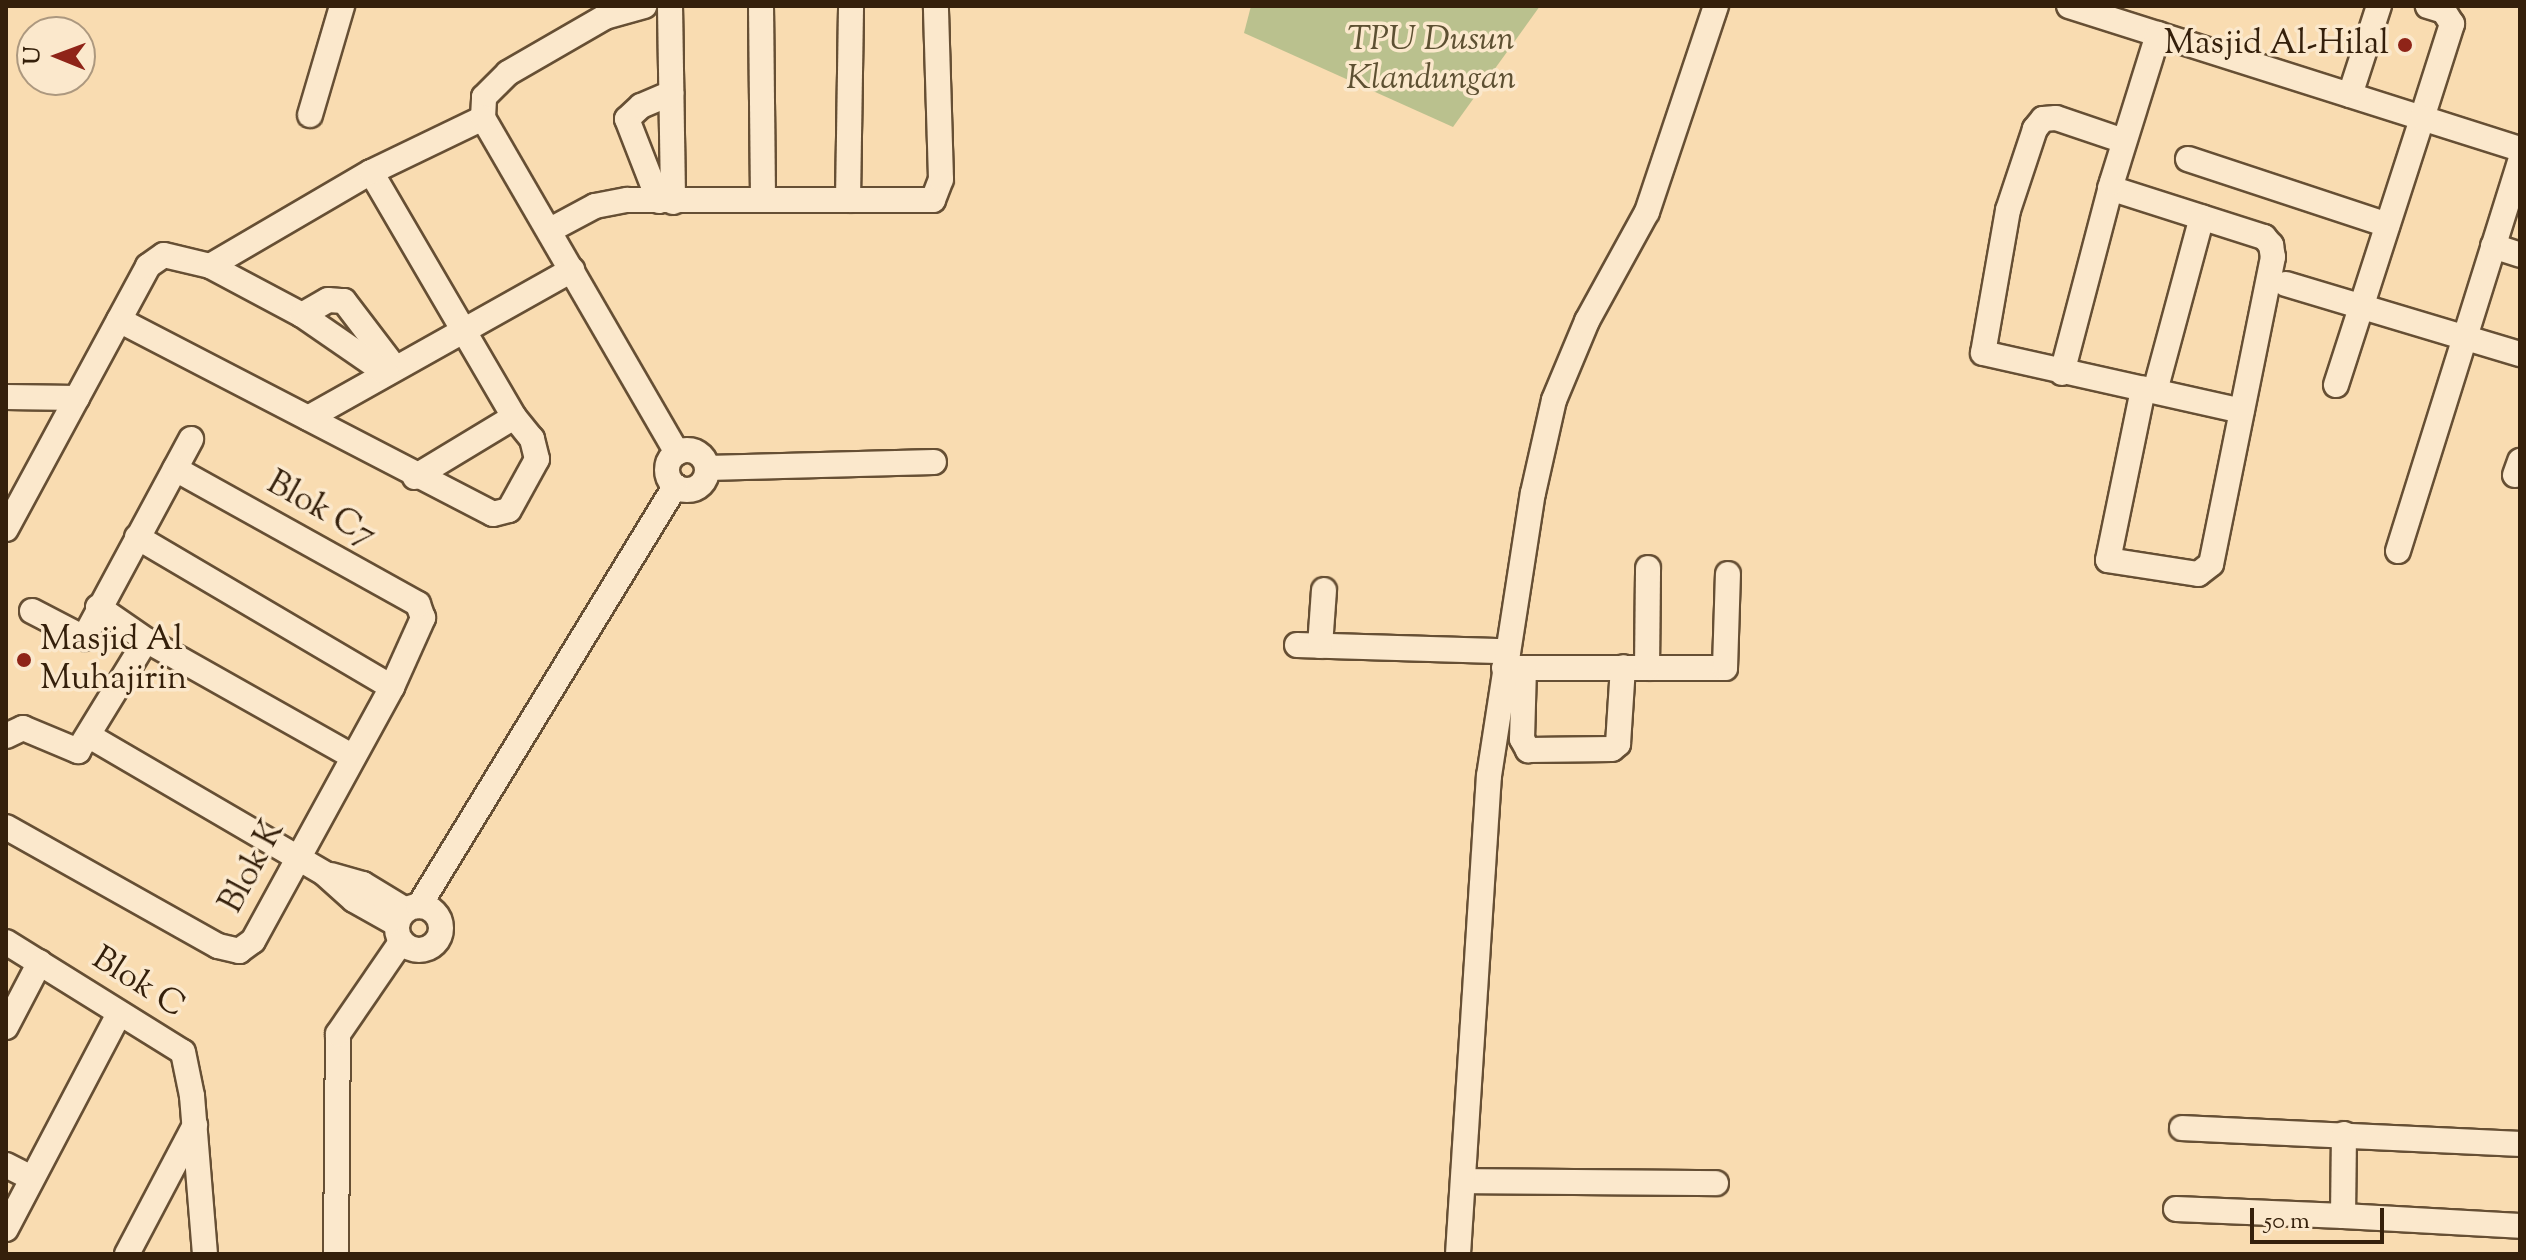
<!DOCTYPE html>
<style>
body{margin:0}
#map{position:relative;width:2526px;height:1260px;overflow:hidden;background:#f9dcb1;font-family:"Sorts Mill Goudy",serif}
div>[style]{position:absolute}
.green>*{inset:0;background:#bac18e}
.roads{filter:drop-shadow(2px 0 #664f34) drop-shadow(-2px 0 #664f34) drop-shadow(0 2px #664f34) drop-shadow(0 -2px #664f34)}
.minor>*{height:24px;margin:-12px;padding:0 12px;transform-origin:12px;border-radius:12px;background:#fbe8cc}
.minor>.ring{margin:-12px;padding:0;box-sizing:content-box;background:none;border:24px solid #fbe8cc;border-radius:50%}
.dots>*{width:22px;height:22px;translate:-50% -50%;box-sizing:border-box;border:4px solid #fbe8cc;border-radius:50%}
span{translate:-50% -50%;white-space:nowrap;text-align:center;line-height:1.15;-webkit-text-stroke:7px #fbe8cc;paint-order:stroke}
.park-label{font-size:34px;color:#5d5032;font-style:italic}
.poi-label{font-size:34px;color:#35200b}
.right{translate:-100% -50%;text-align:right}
.left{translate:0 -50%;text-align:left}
.street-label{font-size:34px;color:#35200b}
.frame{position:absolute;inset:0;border:8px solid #35200b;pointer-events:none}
.north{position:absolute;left:16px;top:16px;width:80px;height:80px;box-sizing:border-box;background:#fbe8cc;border:2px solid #ac987f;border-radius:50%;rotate:271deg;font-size:22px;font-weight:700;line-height:32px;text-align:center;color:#35200b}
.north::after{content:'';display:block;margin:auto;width:28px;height:36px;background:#8f2418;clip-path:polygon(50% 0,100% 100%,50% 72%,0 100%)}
.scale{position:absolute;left:2250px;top:1208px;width:134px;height:36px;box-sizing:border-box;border:4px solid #35200b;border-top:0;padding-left:10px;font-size:24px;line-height:28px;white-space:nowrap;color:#35200b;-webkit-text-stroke:6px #fbe8cc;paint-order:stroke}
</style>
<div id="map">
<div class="green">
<i style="clip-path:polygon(1251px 6px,1540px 6px,1453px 127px,1244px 33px)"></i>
</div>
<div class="roads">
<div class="minor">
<i style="left:670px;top:6px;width:196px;rotate:89.1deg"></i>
<i style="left:761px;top:6px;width:194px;rotate:89.4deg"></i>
<i style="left:2069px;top:6px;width:370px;rotate:17.6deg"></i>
<i style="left:2422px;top:118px;width:99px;rotate:-72.3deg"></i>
<i style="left:2452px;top:24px;width:15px;rotate:-122deg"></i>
<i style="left:2444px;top:11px;width:17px;rotate:-163deg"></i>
<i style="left:2350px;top:95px;width:94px;rotate:-72deg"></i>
<i style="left:310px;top:115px;width:114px;rotate:-73.6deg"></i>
<i style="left:483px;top:118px;width:21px;rotate:-87deg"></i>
<i style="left:484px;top:97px;width:34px;rotate:-45deg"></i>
<i style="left:508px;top:73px;width:112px;rotate:-30deg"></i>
<i style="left:605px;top:17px;width:41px;rotate:-15.8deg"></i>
<i style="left:2124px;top:141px;width:72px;rotate:-161.3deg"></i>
<i style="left:2056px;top:118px;width:13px;rotate:176deg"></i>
<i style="left:2043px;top:119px;width:13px;rotate:129deg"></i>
<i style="left:2035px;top:129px;width:85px;rotate:108.4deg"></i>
<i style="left:2008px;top:210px;width:145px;rotate:99.9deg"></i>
<i style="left:1983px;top:353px;width:265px;rotate:12.6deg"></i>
<i style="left:2188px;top:159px;width:210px;rotate:18.3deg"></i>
<i style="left:371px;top:172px;width:284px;rotate:59.7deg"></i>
<i style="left:514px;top:417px;width:116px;rotate:148.8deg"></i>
<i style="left:2110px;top:188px;width:162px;rotate:17.7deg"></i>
<i style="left:2264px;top:237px;width:11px;rotate:49deg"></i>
<i style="left:2271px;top:245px;width:12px;rotate:81deg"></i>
<i style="left:2273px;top:257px;width:313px;rotate:101.4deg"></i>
<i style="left:2211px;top:564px;width:16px;rotate:142deg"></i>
<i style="left:2198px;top:574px;width:91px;rotate:-171.2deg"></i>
<i style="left:2108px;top:560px;width:175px;rotate:-78.4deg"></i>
<i style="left:848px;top:200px;width:194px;rotate:-89.1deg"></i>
<i style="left:659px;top:201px;width:88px;rotate:-111.3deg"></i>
<i style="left:627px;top:119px;width:19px;rotate:-43deg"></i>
<i style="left:641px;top:106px;width:33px;rotate:-23deg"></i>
<i style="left:552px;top:229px;width:49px;rotate:-28.1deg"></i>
<i style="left:595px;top:206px;width:33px;rotate:-11deg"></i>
<i style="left:627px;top:200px;width:306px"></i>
<i style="left:933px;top:200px;width:22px;rotate:-69deg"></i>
<i style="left:941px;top:179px;width:173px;rotate:-91.7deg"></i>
<i style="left:2493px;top:246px;width:28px;rotate:18deg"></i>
<i style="left:210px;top:266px;width:186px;rotate:-30.3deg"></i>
<i style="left:371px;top:172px;width:124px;rotate:-25.7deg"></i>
<i style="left:483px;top:118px;width:387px;rotate:59.9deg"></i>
<i style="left:2286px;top:284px;width:244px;rotate:16.7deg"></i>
<i style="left:302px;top:315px;width:30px;rotate:-30deg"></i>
<i style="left:328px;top:300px;width:16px;rotate:4deg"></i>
<i style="left:344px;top:301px;width:84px;rotate:52.7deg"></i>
<i style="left:119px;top:320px;width:421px;rotate:27.4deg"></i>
<i style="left:493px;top:514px;width:16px;rotate:-14deg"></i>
<i style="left:509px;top:510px;width:58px;rotate:-61.2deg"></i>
<i style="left:537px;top:459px;width:21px;rotate:-104deg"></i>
<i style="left:532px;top:439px;width:28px;rotate:-129deg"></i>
<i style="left:2062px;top:373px;width:197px;rotate:-75.3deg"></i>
<i style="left:2112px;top:182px;width:155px;rotate:-72.7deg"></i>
<i style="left:2336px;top:385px;width:281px;rotate:-72.1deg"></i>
<i style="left:2422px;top:118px;width:103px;rotate:17.6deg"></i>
<i style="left:2155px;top:391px;width:180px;rotate:-74.9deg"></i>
<i style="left:6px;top:397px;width:71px;rotate:0.8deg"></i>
<i style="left:308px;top:418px;width:303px;rotate:-29.3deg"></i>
<i class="ring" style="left:667px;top:450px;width:16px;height:16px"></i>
<i style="left:707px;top:468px;width:227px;rotate:-1.5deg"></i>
<i style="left:2515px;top:475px;width:15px;rotate:-70deg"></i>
<i style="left:6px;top:529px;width:299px;rotate:-61.6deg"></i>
<i style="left:148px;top:266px;width:19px;rotate:-35deg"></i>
<i style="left:164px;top:255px;width:47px;rotate:13.4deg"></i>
<i style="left:210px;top:266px;width:104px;rotate:28deg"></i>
<i style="left:302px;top:315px;width:102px;rotate:34.6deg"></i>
<i style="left:137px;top:537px;width:296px;rotate:30.5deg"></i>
<i style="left:2398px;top:551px;width:408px;rotate:-72.6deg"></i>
<i style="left:98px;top:607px;width:58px;rotate:34.5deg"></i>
<i style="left:146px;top:640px;width:236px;rotate:29.4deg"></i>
<i style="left:32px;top:611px;width:59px;rotate:27.4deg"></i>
<i style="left:84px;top:638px;width:226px;rotate:-61.7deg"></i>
<i style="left:1297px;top:645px;width:208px;rotate:1.7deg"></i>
<i style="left:1320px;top:646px;width:56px;rotate:-85.9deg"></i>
<i style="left:1504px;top:668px;width:221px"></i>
<i style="left:1725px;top:668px;width:94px;rotate:-88.2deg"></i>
<i style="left:1524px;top:668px;width:71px;rotate:91.6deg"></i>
<i style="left:1522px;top:739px;width:13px;rotate:61deg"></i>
<i style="left:1528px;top:750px;width:84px;rotate:-0.7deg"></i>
<i style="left:1612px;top:749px;width:8px;rotate:-40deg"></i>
<i style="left:1618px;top:744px;width:77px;rotate:-86.3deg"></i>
<i style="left:1647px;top:668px;width:100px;rotate:-89.4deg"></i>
<i style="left:6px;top:736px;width:19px;rotate:-25deg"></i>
<i style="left:23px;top:728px;width:60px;rotate:22.7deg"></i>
<i style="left:78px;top:751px;width:130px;rotate:-58.5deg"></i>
<i style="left:91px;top:737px;width:271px;rotate:30.3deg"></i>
<i style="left:325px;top:874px;width:39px;rotate:42deg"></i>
<i style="left:354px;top:900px;width:49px;rotate:29.2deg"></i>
<i style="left:6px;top:827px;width:243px;rotate:29.3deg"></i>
<i style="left:218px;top:946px;width:22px;rotate:13deg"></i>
<i style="left:239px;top:951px;width:17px;rotate:-36deg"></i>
<i style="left:253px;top:941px;width:290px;rotate:-61.3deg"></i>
<i style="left:392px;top:687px;width:76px;rotate:-65.8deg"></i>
<i style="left:423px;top:618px;width:15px;rotate:-110deg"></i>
<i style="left:418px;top:604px;width:278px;rotate:-150.9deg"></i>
<i style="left:331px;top:875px;width:33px;rotate:16deg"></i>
<i style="left:363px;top:884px;width:50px;rotate:31.2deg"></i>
<i class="ring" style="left:397px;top:906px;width:20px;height:20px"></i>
<i style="left:419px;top:906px;width:492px;rotate:-58.6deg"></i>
<i style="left:6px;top:942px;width:208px;rotate:31.9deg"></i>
<i style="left:183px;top:1052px;width:45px;rotate:78.4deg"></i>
<i style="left:192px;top:1096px;width:159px;rotate:85.3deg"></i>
<i style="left:6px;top:1027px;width:73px;rotate:-62.4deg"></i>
<i style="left:2182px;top:1128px;width:338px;rotate:2.7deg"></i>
<i style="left:2344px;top:1134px;width:82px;rotate:90.7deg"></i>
<i style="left:2343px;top:1216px;width:177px;rotate:3.2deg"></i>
<i style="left:6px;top:1165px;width:27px;rotate:27deg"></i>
<i style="left:1463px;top:1181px;width:253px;rotate:0.5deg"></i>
<i style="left:2176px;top:1209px;width:167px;rotate:2.4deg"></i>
<i style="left:6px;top:1229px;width:243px;rotate:-62.3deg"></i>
<i style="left:127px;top:1254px;width:146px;rotate:-62.2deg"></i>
<i style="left:336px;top:1254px;width:220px;rotate:-89.5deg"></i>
<i style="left:338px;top:1034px;width:112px;rotate:-55.6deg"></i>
<i style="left:1458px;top:1254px;width:479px;rotate:-86.3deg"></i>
<i style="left:1489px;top:776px;width:286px;rotate:-81.2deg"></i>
<i style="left:1533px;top:493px;width:95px;rotate:-77.3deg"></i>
<i style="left:1554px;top:400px;width:86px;rotate:-67.3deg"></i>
<i style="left:1587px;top:321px;width:124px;rotate:-61.2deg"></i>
<i style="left:1647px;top:212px;width:217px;rotate:-71.5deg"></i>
</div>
</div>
<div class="dots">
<i style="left:2405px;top:45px;background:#8f2418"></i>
<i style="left:24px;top:660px;background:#8f2418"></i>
</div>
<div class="park-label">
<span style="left:1431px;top:60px">TPU Dusun<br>Klandungan</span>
</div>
<div class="poi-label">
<span class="right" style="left:2389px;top:45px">Masjid Al-Hilal</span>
<span class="left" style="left:40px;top:660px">Masjid Al<br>Muhajirin</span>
</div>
<div class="street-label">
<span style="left:321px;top:510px;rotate:29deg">Blok C7</span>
<span style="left:253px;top:867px;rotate:-62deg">Blok K</span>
<span style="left:138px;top:983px;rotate:32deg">Blok C</span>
</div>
<div class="frame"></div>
<div class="north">U</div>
<div class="scale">50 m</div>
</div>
